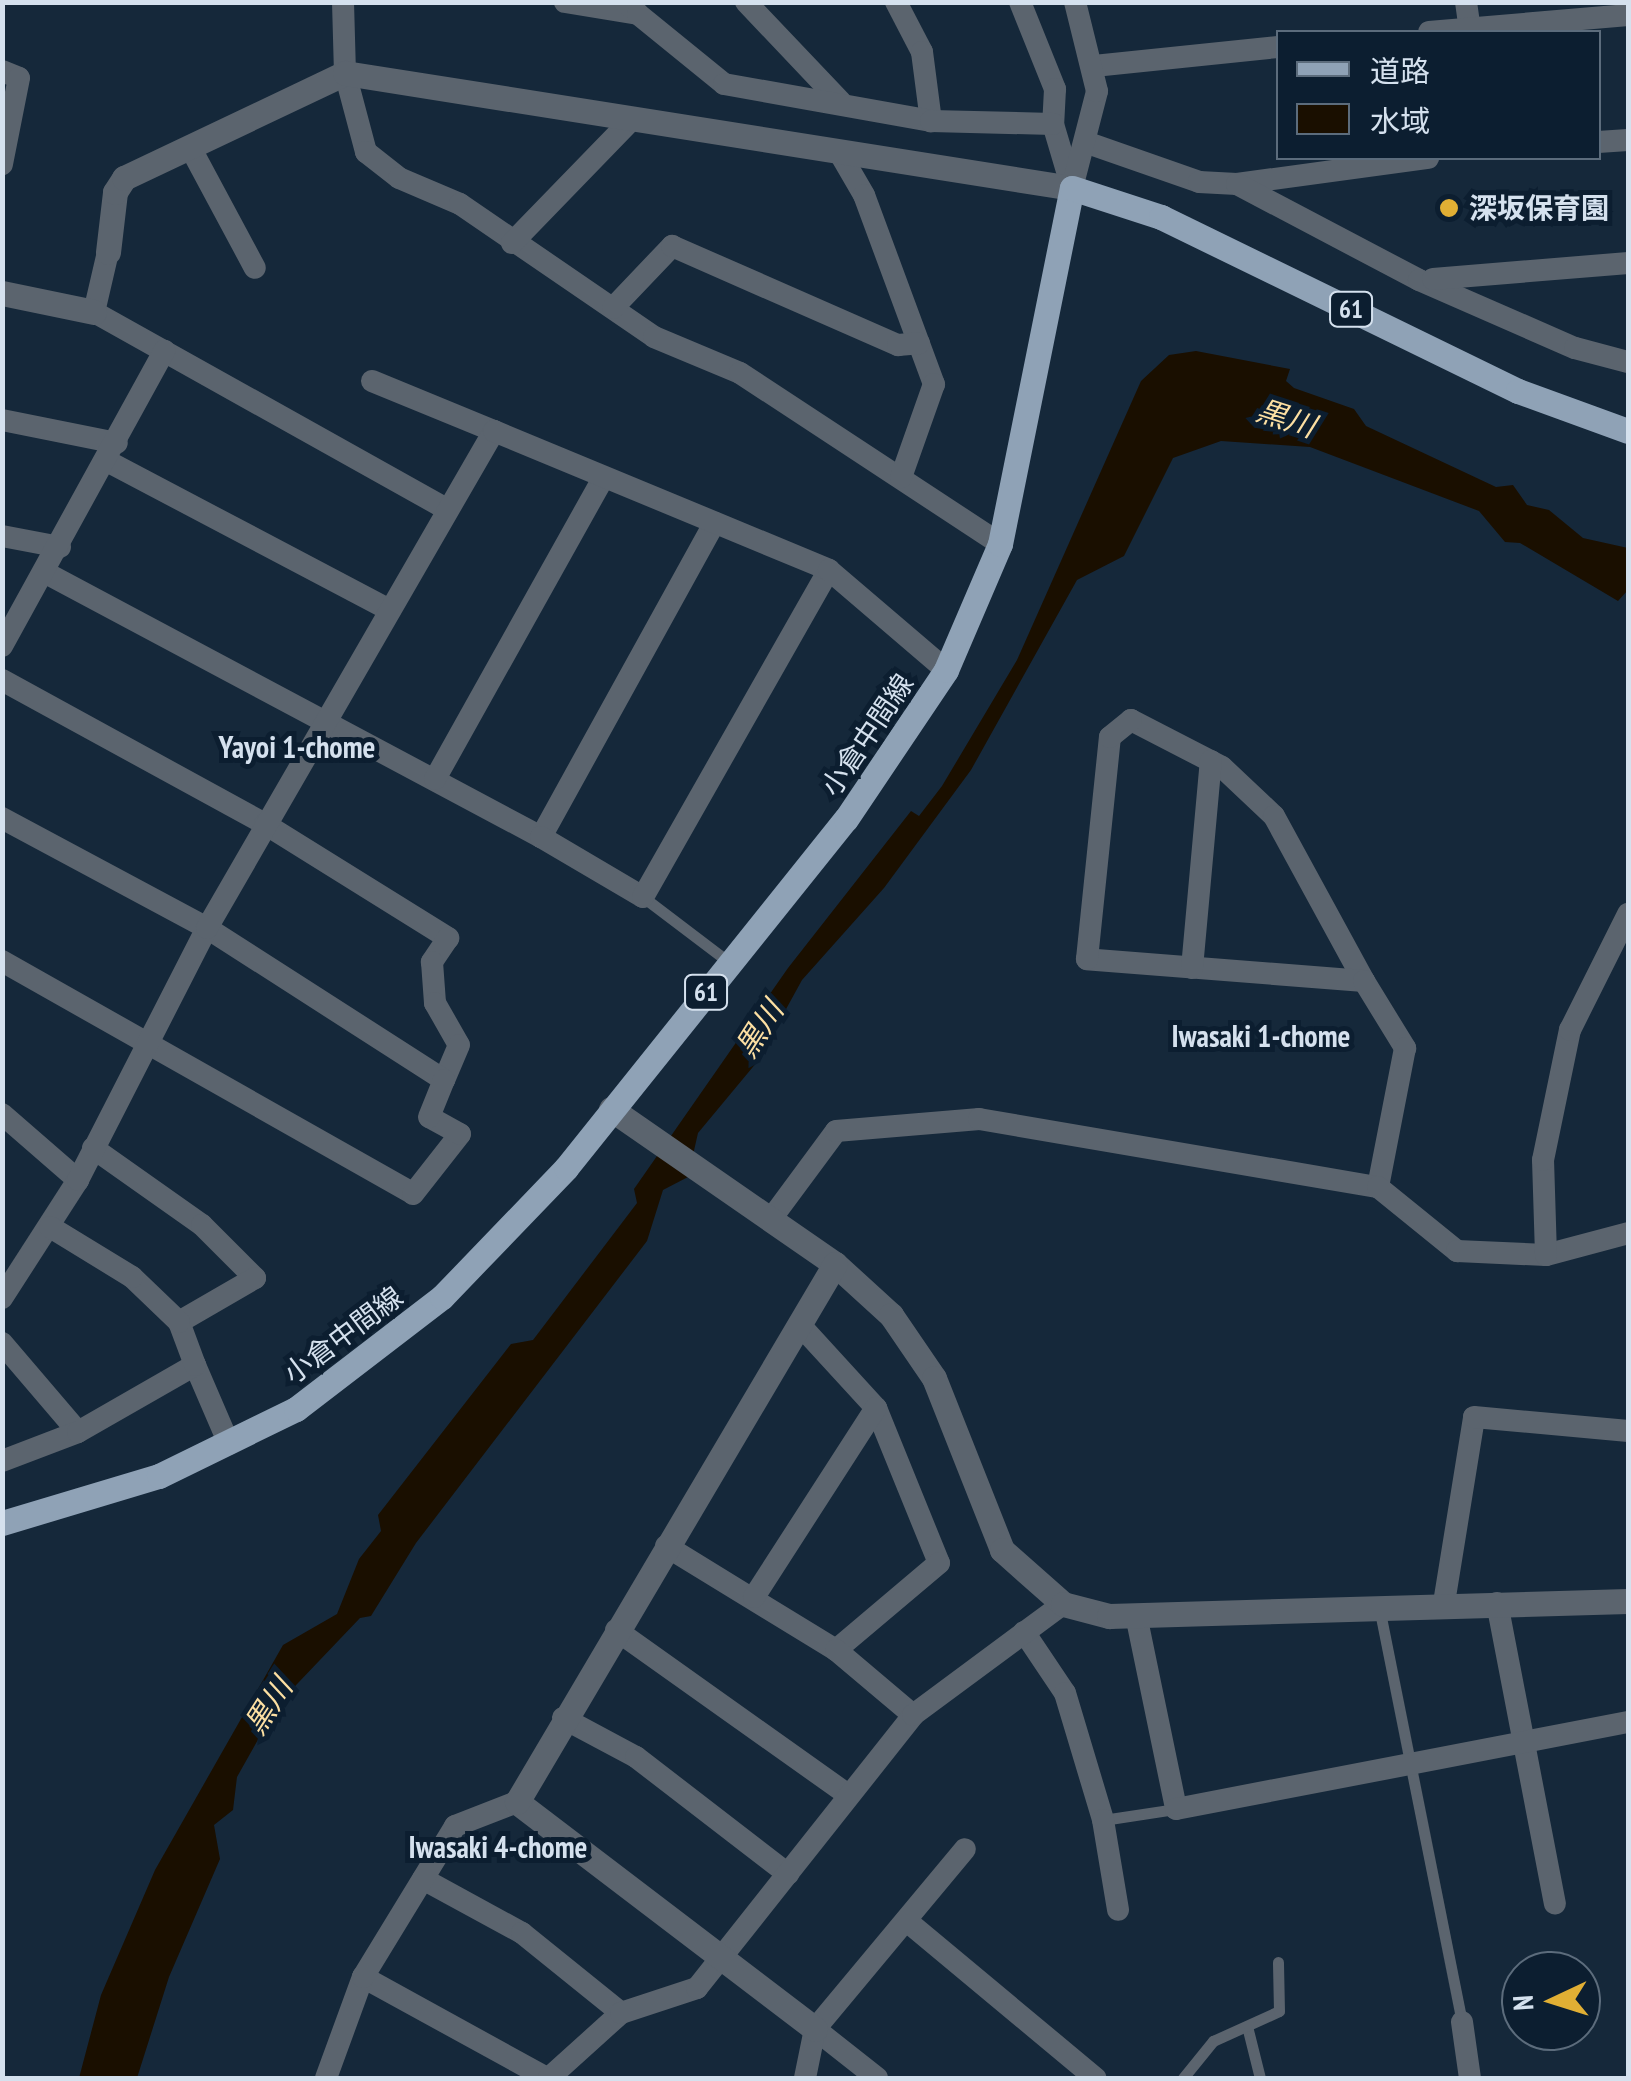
<!DOCTYPE html>
<meta charset="utf-8">
<style>
body{margin:0}
#map{position:relative;width:1631px;height:2081px;overflow:hidden;background:#15283a;font-family:"PT Sans Narrow","Noto Sans JP",sans-serif}
div>[style]{position:absolute}
.water>*{inset:0;background:#1a0f00}
.service>*{height:11px;margin:-5.5px;padding:0 5.5px;transform-origin:5.5px;border-radius:5.5px;background:#5b646e}
.minor>*{height:22px;margin:-11px;padding:0 11px;transform-origin:11px;border-radius:11px;background:#5b646e}
.tertiary>*{height:25px;margin:-12.5px;padding:0 12.5px;transform-origin:12.5px;border-radius:12.5px;background:#5b646e}
.primary>*{height:25px;margin:-12.5px;padding:0 12.5px;transform-origin:12.5px;border-radius:12.5px;background:#8fa2b6}
.dots>*{width:28px;height:28px;translate:-50% -50%;box-sizing:border-box;border:5px solid #0c1e30;border-radius:50%}
span{translate:-50% -50%;white-space:nowrap;text-align:center;line-height:1.15;-webkit-text-stroke:10px #0c1e30;paint-order:stroke}
.shield-label span{padding:2px 8px;background:#0c1e30;border:2px solid;border-radius:8px;-webkit-text-stroke-width:0}
.shield-label{font-size:25px;color:#d5e1ee;font-weight:700}
.poi-label{font-size:28px;color:#d5e1ee;font-weight:700}
.left{translate:0 -50%;text-align:left}
.street-label{font-size:28px;color:#d5e1ee}
.water-label{font-size:30px;color:#fcdfa2;font-style:italic}
.neighbourhood-label{font-size:30px;color:#d5e1ee;font-weight:700}
.frame{position:absolute;inset:0;border:5px solid #d5e1ee;pointer-events:none}
.legend{position:absolute;left:1276px;top:30px;width:325px;height:130px;box-sizing:border-box;background:#0c1e30;border:2px solid #5c6c7c;margin:0;padding:12px 18px;list-style:none;font-size:30px;color:#d5e1ee}
.legend li{display:flex;align-items:center;gap:20px;height:50px}
.legend b{width:50px;border:2px solid #5c6c7c}
.north{position:absolute;left:1501px;top:1951px;width:100px;height:100px;box-sizing:border-box;background:#0c1e30;border:2px solid #5c6c7c;border-radius:50%;rotate:266deg;font-size:28px;font-weight:700;line-height:40px;text-align:center;color:#d5e1ee}
.north::after{content:'';display:block;margin:auto;width:35px;height:45px;background:#e1af34;clip-path:polygon(50% 0,100% 100%,50% 72%,0 100%)}
</style>
<div id="map">
<div class="water">
<i style="clip-path:polygon(1196px 351px,1290px 369px,1286px 381px,1294px 388px,1354px 409px,1366px 426px,1496px 487px,1513px 485px,1527px 505px,1549px 510px,1583px 538px,1628px 548px,1628px 590px,1618px 601px,1520px 543px,1505px 542px,1479px 511px,1310px 447px,1221px 441px,1173px 458px,1124px 556px,1077px 580px,971px 770px,884px 888px,802px 980px,757px 1062px,698px 1133px,688px 1177px,663px 1190px,647px 1241px,416px 1543px,371px 1616px,360px 1618px,278px 1704px,237px 1777px,233px 1810px,214px 1825px,220px 1859px,169px 1977px,137px 2078px,79px 2078px,101px 1995px,155px 1870px,283px 1645px,337px 1614px,359px 1559px,381px 1531px,378px 1515px,511px 1344px,533px 1340px,637px 1203px,634px 1189px,788px 968px,911px 811px,919px 816px,942px 786px,1017px 660px,1141px 381px,1169px 355px)"></i>
</div>
<div class="service">
<i style="left:643px;top:897px;width:109px;rotate:37.2deg"></i>
<i style="left:1379px;top:1607px;width:423px;rotate:78.7deg"></i>
<i style="left:1103px;top:1820px;width:74px;rotate:-8.6deg"></i>
<i style="left:1247px;top:2026px;width:54px;rotate:76deg"></i>
<i style="left:1183px;top:2078px;width:48px;rotate:-51deg"></i>
<i style="left:1213px;top:2041px;width:72px;rotate:-24.4deg"></i>
<i style="left:1279px;top:2011px;width:49px;rotate:-91.2deg"></i>
</div>
<div class="minor">
<i style="left:343px;top:2px;width:71px;rotate:88.4deg"></i>
<i style="left:345px;top:73px;width:82px;rotate:75.1deg"></i>
<i style="left:366px;top:152px;width:42px;rotate:38.2deg"></i>
<i style="left:399px;top:178px;width:66px;rotate:23.1deg"></i>
<i style="left:460px;top:204px;width:235px;rotate:34.4deg"></i>
<i style="left:654px;top:337px;width:93px;rotate:22.7deg"></i>
<i style="left:740px;top:373px;width:311px;rotate:33.3deg"></i>
<i style="left:565px;top:2px;width:74px;rotate:9.3deg"></i>
<i style="left:638px;top:14px;width:18px;rotate:-137deg"></i>
<i style="left:746px;top:2px;width:138px;rotate:46.5deg"></i>
<i style="left:896px;top:2px;width:56px;rotate:62.5deg"></i>
<i style="left:922px;top:52px;width:70px;rotate:82.6deg"></i>
<i style="left:1020px;top:2px;width:94px;rotate:68.1deg"></i>
<i style="left:1055px;top:89px;width:35px;rotate:93deg"></i>
<i style="left:1053px;top:124px;width:67px;rotate:73.5deg"></i>
<i style="left:1466px;top:2px;width:30px;rotate:82deg"></i>
<i style="left:638px;top:14px;width:111px;rotate:39.1deg"></i>
<i style="left:724px;top:84px;width:210px;rotate:10.1deg"></i>
<i style="left:931px;top:121px;width:122px;rotate:1.4deg"></i>
<i style="left:1429px;top:32px;width:200px;rotate:-4.9deg"></i>
<i style="left:1094px;top:66px;width:185px;rotate:-5.9deg"></i>
<i style="left:2px;top:71px;width:18px;rotate:22deg"></i>
<i style="left:19px;top:78px;width:88px;rotate:101.2deg"></i>
<i style="left:1085px;top:142px;width:121px;rotate:19.3deg"></i>
<i style="left:1199px;top:182px;width:38px;rotate:3deg"></i>
<i style="left:1237px;top:184px;width:193px;rotate:-7.8deg"></i>
<i style="left:1598px;top:142px;width:30px;rotate:-4deg"></i>
<i style="left:190px;top:147px;width:137px;rotate:61.8deg"></i>
<i style="left:839px;top:152px;width:50px;rotate:59.8deg"></i>
<i style="left:864px;top:195px;width:202px;rotate:69.7deg"></i>
<i style="left:934px;top:384px;width:99px;rotate:109.5deg"></i>
<i style="left:1237px;top:184px;width:206px;rotate:27.8deg"></i>
<i style="left:1419px;top:280px;width:170px;rotate:23.6deg"></i>
<i style="left:1575px;top:348px;width:55px;rotate:14.8deg"></i>
<i style="left:1072px;top:188px;width:100px;rotate:-75.5deg"></i>
<i style="left:1097px;top:91px;width:92px;rotate:-103.9deg"></i>
<i style="left:512px;top:243px;width:174px;rotate:-45.9deg"></i>
<i style="left:108px;top:252px;width:62px;rotate:103.1deg"></i>
<i style="left:94px;top:312px;width:404px;rotate:29.2deg"></i>
<i style="left:1433px;top:279px;width:196px;rotate:-4.7deg"></i>
<i style="left:613px;top:308px;width:86px;rotate:-46.4deg"></i>
<i style="left:672px;top:246px;width:247px;rotate:23.7deg"></i>
<i style="left:898px;top:345px;width:21px;rotate:-5deg"></i>
<i style="left:372px;top:381px;width:132px;rotate:22.3deg"></i>
<i style="left:2px;top:420px;width:117px;rotate:11.3deg"></i>
<i style="left:107px;top:461px;width:320px;rotate:27.8deg"></i>
<i style="left:2px;top:536px;width:59px;rotate:10.7deg"></i>
<i style="left:46px;top:573px;width:561px;rotate:28.07deg"></i>
<i style="left:541px;top:837px;width:359px;rotate:-61.1deg"></i>
<i style="left:2px;top:646px;width:337px;rotate:-61.2deg"></i>
<i style="left:2px;top:680px;width:300px;rotate:28.7deg"></i>
<i style="left:265px;top:824px;width:216px;rotate:31.9deg"></i>
<i style="left:448px;top:938px;width:29px;rotate:124deg"></i>
<i style="left:432px;top:962px;width:41px;rotate:85.8deg"></i>
<i style="left:435px;top:1003px;width:48px;rotate:60.3deg"></i>
<i style="left:459px;top:1045px;width:38px;rotate:113deg"></i>
<i style="left:444px;top:1080px;width:282px;rotate:-147.3deg"></i>
<i style="left:207px;top:928px;width:233px;rotate:-151.8deg"></i>
<i style="left:1131px;top:720px;width:102px;rotate:27.3deg"></i>
<i style="left:1222px;top:767px;width:71px;rotate:43.3deg"></i>
<i style="left:1274px;top:816px;width:188px;rotate:61.4deg"></i>
<i style="left:1364px;top:981px;width:278px;rotate:-175.5deg"></i>
<i style="left:1087px;top:959px;width:223px;rotate:-84.1deg"></i>
<i style="left:1110px;top:737px;width:27px;rotate:-39deg"></i>
<i style="left:435px;top:779px;width:345px;rotate:-60.8deg"></i>
<i style="left:541px;top:837px;width:118px;rotate:30.5deg"></i>
<i style="left:643px;top:897px;width:376px;rotate:-60.4deg"></i>
<i style="left:2px;top:961px;width:472px;rotate:29.5deg"></i>
<i style="left:413px;top:1194px;width:76px;rotate:-51.9deg"></i>
<i style="left:460px;top:1134px;width:35px;rotate:-151deg"></i>
<i style="left:429px;top:1117px;width:40px;rotate:-68deg"></i>
<i style="left:1192px;top:968px;width:208px;rotate:-84.8deg"></i>
<i style="left:1364px;top:981px;width:79px;rotate:58.5deg"></i>
<i style="left:1405px;top:1048px;width:142px;rotate:101deg"></i>
<i style="left:2px;top:1114px;width:101px;rotate:41deg"></i>
<i style="left:93px;top:1148px;width:133px;rotate:35.2deg"></i>
<i style="left:202px;top:1225px;width:75px;rotate:45deg"></i>
<i style="left:255px;top:1278px;width:88px;rotate:149.9deg"></i>
<i style="left:771px;top:1219px;width:109px;rotate:-53.5deg"></i>
<i style="left:836px;top:1131px;width:144px;rotate:-4.8deg"></i>
<i style="left:979px;top:1119px;width:405px;rotate:9.7deg"></i>
<i style="left:1378px;top:1187px;width:102px;rotate:39deg"></i>
<i style="left:1457px;top:1251px;width:89px;rotate:2.6deg"></i>
<i style="left:1546px;top:1255px;width:85px;rotate:-15deg"></i>
<i style="left:1546px;top:1255px;width:95px;rotate:-91.8deg"></i>
<i style="left:1543px;top:1160px;width:133px;rotate:-78.3deg"></i>
<i style="left:1570px;top:1030px;width:130px;rotate:-63.4deg"></i>
<i style="left:2px;top:1298px;width:140px;rotate:-57.2deg"></i>
<i style="left:78px;top:1180px;width:283px;rotate:-62.9deg"></i>
<i style="left:207px;top:928px;width:574px;rotate:-60deg"></i>
<i style="left:494px;top:431px;width:363px;rotate:22.5deg"></i>
<i style="left:829px;top:570px;width:154px;rotate:40.5deg"></i>
<i style="left:800px;top:1325px;width:113px;rotate:47.5deg"></i>
<i style="left:876px;top:1408px;width:167px;rotate:67.9deg"></i>
<i style="left:939px;top:1563px;width:135px;rotate:139.8deg"></i>
<i style="left:2px;top:1343px;width:117px;rotate:49.5deg"></i>
<i style="left:195px;top:1365px;width:86px;rotate:66.7deg"></i>
<i style="left:2px;top:1461px;width:81px;rotate:-20.9deg"></i>
<i style="left:78px;top:1432px;width:135px;rotate:-29.8deg"></i>
<i style="left:195px;top:1365px;width:46px;rotate:-110.4deg"></i>
<i style="left:179px;top:1322px;width:65px;rotate:-136.2deg"></i>
<i style="left:132px;top:1277px;width:96px;rotate:-148.6deg"></i>
<i style="left:666px;top:1546px;width:199px;rotate:31.5deg"></i>
<i style="left:836px;top:1650px;width:101px;rotate:40.2deg"></i>
<i style="left:754px;top:1597px;width:225px;rotate:-57.2deg"></i>
<i style="left:1444px;top:1603px;width:188px;rotate:-80.8deg"></i>
<i style="left:1474px;top:1417px;width:155px;rotate:5.2deg"></i>
<i style="left:1497px;top:1603px;width:306px;rotate:79.1deg"></i>
<i style="left:1136px;top:1615px;width:198px;rotate:78.3deg"></i>
<i style="left:1176px;top:1809px;width:460px;rotate:-10.9deg"></i>
<i style="left:616px;top:1630px;width:285px;rotate:35.4deg"></i>
<i style="left:1024px;top:1632px;width:73px;rotate:56.1deg"></i>
<i style="left:1065px;top:1693px;width:133px;rotate:73.3deg"></i>
<i style="left:1103px;top:1820px;width:91px;rotate:80.5deg"></i>
<i style="left:563px;top:1718px;width:83px;rotate:28.1deg"></i>
<i style="left:636px;top:1757px;width:192px;rotate:37.6deg"></i>
<i style="left:423px;top:1879px;width:113px;rotate:28.6deg"></i>
<i style="left:522px;top:1933px;width:127px;rotate:38.9deg"></i>
<i style="left:908px;top:1922px;width:244px;rotate:39.8deg"></i>
<i style="left:363px;top:1977px;width:210px;rotate:28.8deg"></i>
<i style="left:1462px;top:2022px;width:57px;rotate:81.9deg"></i>
<i style="left:815px;top:2029px;width:79px;rotate:38.3deg"></i>
<i style="left:326px;top:2078px;width:108px;rotate:-69.9deg"></i>
<i style="left:363px;top:1977px;width:177px;rotate:-58.6deg"></i>
<i style="left:455px;top:1826px;width:66px;rotate:-21.2deg"></i>
<i style="left:549px;top:2078px;width:97px;rotate:-42.1deg"></i>
<i style="left:621px;top:2013px;width:80px;rotate:-18.2deg"></i>
<i style="left:697px;top:1988px;width:348px;rotate:-51.6deg"></i>
<i style="left:913px;top:1715px;width:187px;rotate:-36.5deg"></i>
<i style="left:805px;top:2078px;width:50px;rotate:-78.5deg"></i>
<i style="left:815px;top:2029px;width:234px;rotate:-50.2deg"></i>
</div>
<div class="tertiary">
<i style="left:108px;top:252px;width:60px;rotate:-83.3deg"></i>
<i style="left:115px;top:192px;width:17px;rotate:-57deg"></i>
<i style="left:124px;top:178px;width:245px;rotate:-25.4deg"></i>
<i style="left:345px;top:73px;width:736px;rotate:8.99deg"></i>
<i style="left:2px;top:293px;width:94px;rotate:11.7deg"></i>
<i style="left:611px;top:1109px;width:272px;rotate:34.7deg"></i>
<i style="left:835px;top:1264px;width:76px;rotate:42.3deg"></i>
<i style="left:891px;top:1315px;width:76px;rotate:55.7deg"></i>
<i style="left:934px;top:1378px;width:185px;rotate:68.4deg"></i>
<i style="left:1002px;top:1550px;width:81px;rotate:41.5deg"></i>
<i style="left:1063px;top:1604px;width:48px;rotate:14.6deg"></i>
<i style="left:1109px;top:1616px;width:519px;rotate:-1.66deg"></i>
<i style="left:815px;top:2029px;width:375px;rotate:-142.7deg"></i>
<i style="left:517px;top:1802px;width:625px;rotate:-59.41deg"></i>
</div>
<div class="primary">
<i style="left:2px;top:1523px;width:164px;rotate:-16.7deg"></i>
<i style="left:159px;top:1476px;width:153px;rotate:-26.1deg"></i>
<i style="left:296px;top:1409px;width:184px;rotate:-37.5deg"></i>
<i style="left:442px;top:1297px;width:179px;rotate:-46.1deg"></i>
<i style="left:566px;top:1168px;width:447px;rotate:-51.3deg"></i>
<i style="left:846px;top:819px;width:179px;rotate:-56.1deg"></i>
<i style="left:946px;top:670px;width:137px;rotate:-66.8deg"></i>
<i style="left:1000px;top:544px;width:363px;rotate:-78.6deg"></i>
<i style="left:1072px;top:188px;width:94px;rotate:18deg"></i>
<i style="left:1161px;top:217px;width:397px;rotate:26deg"></i>
<i style="left:1518px;top:391px;width:117px;rotate:20deg"></i>
</div>
<div class="dots">
<i style="left:1449px;top:208px;background:#e1af34"></i>
</div>
<div class="shield-label">
<span style="left:1351px;top:309px">61</span>
<span style="left:706px;top:992px">61</span>
</div>
<div class="poi-label">
<span class="left" style="left:1469px;top:208px">深坂保育園</span>
</div>
<div class="street-label">
<span style="left:867px;top:735px;rotate:-56deg">小倉中間線</span>
<span style="left:343px;top:1335px;rotate:-37deg">小倉中間線</span>
</div>
<div class="water-label">
<span style="left:1286px;top:418px;rotate:18deg">黒川</span>
<span style="left:759px;top:1029px;rotate:-57deg">黒川</span>
<span style="left:268px;top:1706px;rotate:-57deg">黒川</span>
</div>
<div class="neighbourhood-label">
<span style="left:297px;top:747px">Yayoi 1-chome</span>
<span style="left:1261px;top:1036px">Iwasaki 1-chome</span>
<span style="left:498px;top:1847px">Iwasaki 4-chome</span>
</div>
<div class="frame"></div>
<ul class="legend">
<li><b style="height:12px;background:#8fa2b6"></b>道路</li>
<li><b style="height:28px;background:#1a0f00"></b>水域</li>
</ul>
<div class="north">N</div>
</div>
